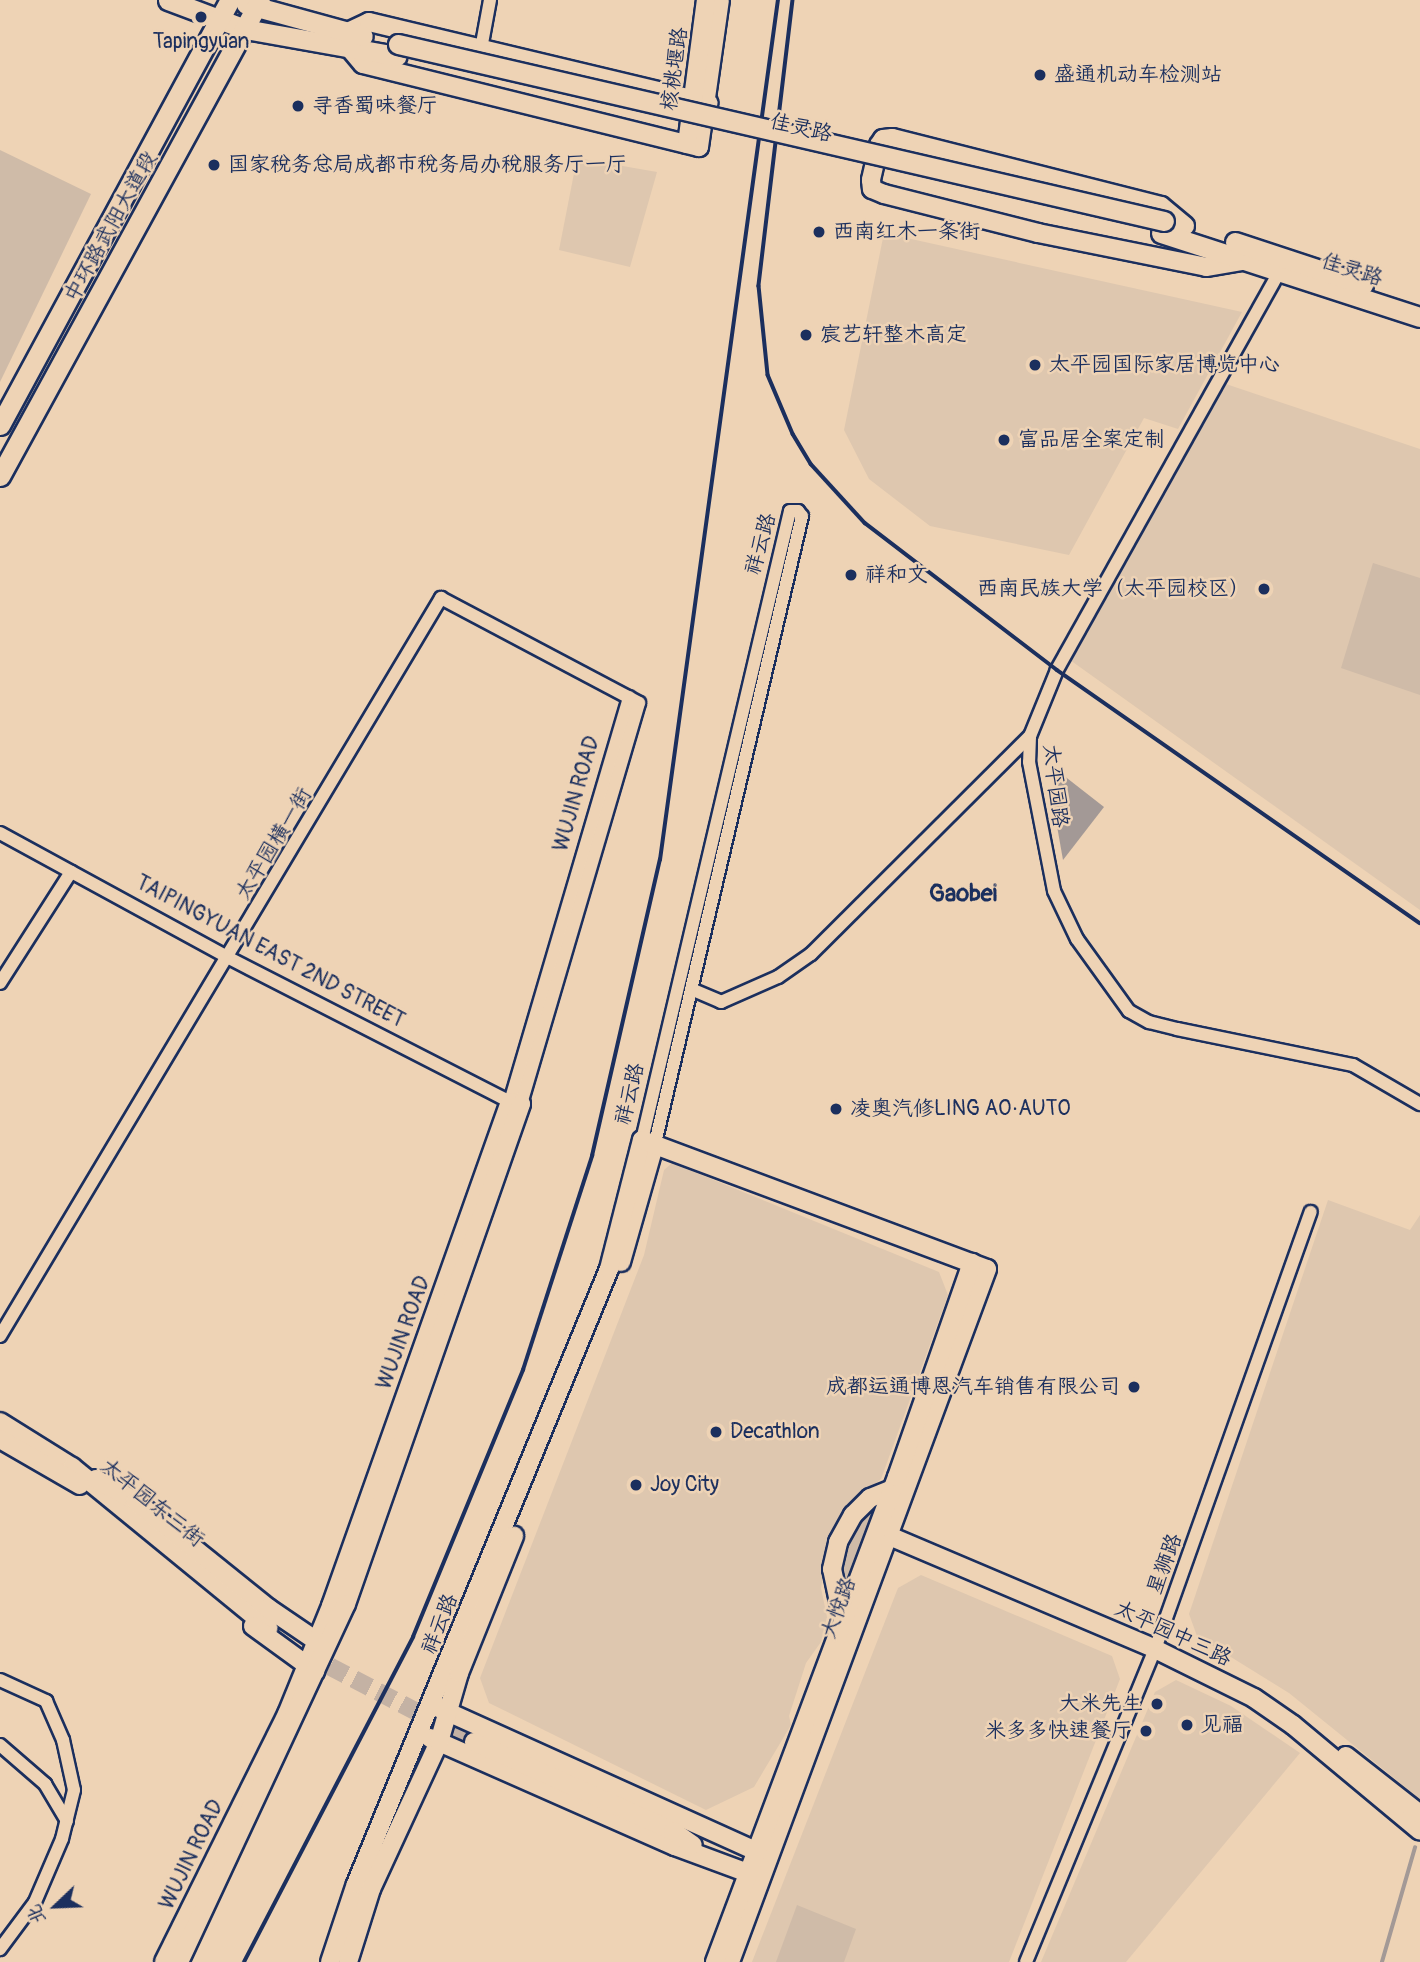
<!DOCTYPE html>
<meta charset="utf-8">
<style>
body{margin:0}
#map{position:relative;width:1420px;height:1962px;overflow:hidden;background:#eed3b5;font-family:Pangolin,"LXGW WenKai TC",sans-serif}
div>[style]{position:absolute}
.built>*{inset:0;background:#dec7af}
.green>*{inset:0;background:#cfbba8}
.water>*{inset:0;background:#a39996}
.stream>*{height:3.5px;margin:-1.75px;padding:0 1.75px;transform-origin:1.75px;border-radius:1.75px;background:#a39996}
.secondary-tunnel>*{height:18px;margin-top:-9px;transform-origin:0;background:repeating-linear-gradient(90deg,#c4b2a4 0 18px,transparent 0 27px)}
.roads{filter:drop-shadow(2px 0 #1b2f5e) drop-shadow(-2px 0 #1b2f5e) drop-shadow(0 2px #1b2f5e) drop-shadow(0 -2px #1b2f5e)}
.street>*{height:12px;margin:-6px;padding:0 6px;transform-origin:6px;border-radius:6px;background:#eed3b5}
.secondary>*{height:18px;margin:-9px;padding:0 9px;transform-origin:9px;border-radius:9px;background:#eed3b5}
.primary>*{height:19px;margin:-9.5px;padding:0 9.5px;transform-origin:9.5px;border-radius:9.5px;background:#eed3b5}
.rail>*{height:3.5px;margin:-1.75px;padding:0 1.75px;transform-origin:1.75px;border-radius:1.75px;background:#1b2f5e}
.bridges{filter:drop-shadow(2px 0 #1b2f5e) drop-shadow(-2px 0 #1b2f5e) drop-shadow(0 2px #1b2f5e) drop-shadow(0 -2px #1b2f5e)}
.primary-bridge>*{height:19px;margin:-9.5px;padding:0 9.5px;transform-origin:9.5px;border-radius:9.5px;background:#eed3b5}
.dots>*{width:19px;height:19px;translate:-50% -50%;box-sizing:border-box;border:4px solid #eed3b5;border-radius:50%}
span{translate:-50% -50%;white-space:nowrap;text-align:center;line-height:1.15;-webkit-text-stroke:5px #eed3b5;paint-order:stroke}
.poi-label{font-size:21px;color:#1b2f5e}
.left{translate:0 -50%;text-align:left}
.right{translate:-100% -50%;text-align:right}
.street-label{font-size:21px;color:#1b2f5e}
.quarter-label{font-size:24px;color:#1b2f5e;font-weight:700}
.north{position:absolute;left:21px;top:1871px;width:70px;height:70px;-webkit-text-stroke:5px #eed3b5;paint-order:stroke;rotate:247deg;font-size:19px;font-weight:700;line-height:28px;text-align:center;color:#1b2f5e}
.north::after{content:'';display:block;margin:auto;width:24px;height:32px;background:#1b2f5e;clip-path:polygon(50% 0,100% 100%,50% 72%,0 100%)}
</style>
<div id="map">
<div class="built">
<i style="clip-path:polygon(577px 158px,657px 172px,630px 267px,559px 250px)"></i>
<i style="clip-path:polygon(884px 233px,1242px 312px,1178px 429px,1144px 418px,1069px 555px,930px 526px,869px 479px,844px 430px)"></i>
<i style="clip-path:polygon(1226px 384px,1420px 449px,1420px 910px,1070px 660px)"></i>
<i style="clip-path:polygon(672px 1163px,939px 1272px,948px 1295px,881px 1479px,851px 1504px,828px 1549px,821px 1588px,827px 1617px,821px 1642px,806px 1663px,789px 1716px,791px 1725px,754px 1787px,706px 1810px,489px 1703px,480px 1678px,644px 1255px,664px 1170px)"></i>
<i style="clip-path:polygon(1328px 1200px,1410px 1230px,1420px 1215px,1420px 1799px,1289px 1693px,1197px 1636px,1189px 1614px)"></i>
<i style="clip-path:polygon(921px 1575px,1112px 1656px,1120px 1679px,1009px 1962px,752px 1962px,898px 1588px)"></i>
<i style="clip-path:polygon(1176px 1680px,1231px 1706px,1300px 1753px,1126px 1962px,1041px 1962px,1155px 1692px)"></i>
</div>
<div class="green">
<i style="clip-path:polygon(0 150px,91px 194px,0 382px)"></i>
<i style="clip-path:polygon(1373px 563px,1420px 578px,1420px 695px,1341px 668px)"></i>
<i style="clip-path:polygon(876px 1502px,842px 1594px,838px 1567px,852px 1526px)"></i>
<i style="clip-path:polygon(797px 1905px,856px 1929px,844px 1962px,776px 1962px)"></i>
</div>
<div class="water">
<i style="clip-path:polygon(1063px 775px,1104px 807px,1063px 860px,1051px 792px)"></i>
</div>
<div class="stream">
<i style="left:1382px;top:1962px;width:119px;rotate:-73.9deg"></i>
</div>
<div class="secondary-tunnel">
<i style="left:306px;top:1654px;width:190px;rotate:27.6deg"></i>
</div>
<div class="roads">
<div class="street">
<i style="left:481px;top:49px;width:50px;rotate:-79.6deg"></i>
<i style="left:1282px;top:267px;width:462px;rotate:119.2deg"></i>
<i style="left:1057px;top:670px;width:71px;rotate:112.2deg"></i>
<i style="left:1030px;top:736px;width:26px;rotate:92deg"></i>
<i style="left:1029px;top:762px;width:131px;rotate:79deg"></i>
<i style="left:1054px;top:891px;width:53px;rotate:64.4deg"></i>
<i style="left:1077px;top:939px;width:89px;rotate:54.2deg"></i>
<i style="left:1129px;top:1011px;width:23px;rotate:29deg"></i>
<i style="left:1149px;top:1022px;width:29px;rotate:14deg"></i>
<i style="left:1177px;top:1029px;width:180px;rotate:11.6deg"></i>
<i style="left:1353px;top:1065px;width:78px;rotate:30.2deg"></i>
<i style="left:0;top:833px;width:261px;rotate:28.6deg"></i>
<i style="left:229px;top:958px;width:316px;rotate:27.1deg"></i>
<i style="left:510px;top:1102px;width:422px;rotate:-73.6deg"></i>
<i style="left:0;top:983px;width:132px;rotate:-57.4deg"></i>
<i style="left:691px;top:989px;width:33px;rotate:23deg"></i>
<i style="left:721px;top:1002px;width:62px;rotate:-23.7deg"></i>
<i style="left:778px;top:977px;width:40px;rotate:-34.9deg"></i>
<i style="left:811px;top:954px;width:309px;rotate:-44.9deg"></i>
<i style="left:642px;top:1140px;width:646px;rotate:-76.76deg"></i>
<i style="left:790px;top:511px;width:8px"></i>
<i style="left:798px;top:511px;width:6px;rotate:51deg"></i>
<i style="left:802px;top:516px;width:644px;rotate:103.19deg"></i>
<i style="left:0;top:1336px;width:860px;rotate:-59.14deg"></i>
<i style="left:441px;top:598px;width:224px;rotate:27.9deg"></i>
<i style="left:639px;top:703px;width:418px;rotate:106.4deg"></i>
<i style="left:0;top:1680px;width:51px;rotate:24.5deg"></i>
<i style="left:46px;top:1701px;width:43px;rotate:66.4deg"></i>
<i style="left:63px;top:1740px;width:51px;rotate:77.6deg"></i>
<i style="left:74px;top:1790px;width:50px;rotate:103.8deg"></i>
<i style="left:62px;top:1839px;width:69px;rotate:113.2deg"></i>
<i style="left:35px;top:1902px;width:59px;rotate:126.7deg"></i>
<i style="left:0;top:1745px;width:60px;rotate:40.9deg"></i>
<i style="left:45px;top:1784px;width:43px;rotate:59.3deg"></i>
<i style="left:1026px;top:1962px;width:339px;rotate:-67.6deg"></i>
<i style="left:1155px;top:1649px;width:464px;rotate:-70.4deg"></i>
</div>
<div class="secondary">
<i style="left:348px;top:32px;width:23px;rotate:-25deg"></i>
<i style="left:369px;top:22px;width:349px;rotate:13.4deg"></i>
<i style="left:346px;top:44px;width:26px;rotate:50deg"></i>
<i style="left:363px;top:64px;width:346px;rotate:13.9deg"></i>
<i style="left:699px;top:147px;width:148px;rotate:-81.9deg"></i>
<i style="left:687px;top:144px;width:145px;rotate:-82.5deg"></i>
<i style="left:1185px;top:226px;width:31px;rotate:-140deg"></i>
<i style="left:1161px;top:206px;width:277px;rotate:-165.8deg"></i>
<i style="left:892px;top:138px;width:9px;rotate:174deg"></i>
<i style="left:883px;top:139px;width:7px;rotate:124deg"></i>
<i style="left:879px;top:145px;width:36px;rotate:103deg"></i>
<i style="left:871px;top:180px;width:9px;rotate:84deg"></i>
<i style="left:872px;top:189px;width:13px;rotate:23deg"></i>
<i style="left:884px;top:194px;width:159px;rotate:14.2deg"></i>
<i style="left:1038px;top:233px;width:171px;rotate:11.4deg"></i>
<i style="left:1206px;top:267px;width:43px;rotate:-9.5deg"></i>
<i style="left:621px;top:1262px;width:124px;rotate:-74.1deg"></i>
<i style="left:0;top:1422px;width:85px;rotate:32deg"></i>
<i style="left:72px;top:1467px;width:254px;rotate:39.3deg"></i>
<i style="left:0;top:1439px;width:92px;rotate:29.9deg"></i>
<i style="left:96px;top:1479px;width:45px;rotate:29.4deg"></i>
<i style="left:135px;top:1501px;width:171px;rotate:38.8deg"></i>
<i style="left:268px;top:1608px;width:68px;rotate:34.2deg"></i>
<i style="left:880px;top:1532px;width:299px;rotate:23deg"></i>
<i style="left:1155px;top:1649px;width:110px;rotate:26.3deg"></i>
<i style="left:1254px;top:1698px;width:47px;rotate:34.7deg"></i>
<i style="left:1293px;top:1725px;width:165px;rotate:39.8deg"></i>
<i style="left:843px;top:1621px;width:53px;rotate:-101.9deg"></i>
<i style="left:832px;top:1569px;width:28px;rotate:-77deg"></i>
<i style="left:838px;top:1542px;width:31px;rotate:-61deg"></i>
<i style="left:853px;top:1515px;width:24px;rotate:-45deg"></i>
<i style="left:870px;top:1498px;width:24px;rotate:-22deg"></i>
<i style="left:253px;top:1626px;width:77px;rotate:36deg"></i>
<i style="left:439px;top:1708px;width:357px;rotate:24.3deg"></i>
<i style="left:430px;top:1738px;width:268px;rotate:23.8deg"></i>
<i style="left:675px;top:1846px;width:86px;rotate:20.3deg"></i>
<i style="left:474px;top:1742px;width:218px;rotate:24.1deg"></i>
<i style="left:673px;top:1831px;width:24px;rotate:35deg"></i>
<i style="left:1346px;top:1756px;width:94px;rotate:38.1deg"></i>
<i style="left:164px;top:1962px;width:277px;rotate:-63.6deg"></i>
<i style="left:287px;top:1714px;width:117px;rotate:-67.8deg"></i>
<i style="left:331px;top:1606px;width:535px;rotate:-70.45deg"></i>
<i style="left:510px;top:1102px;width:11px;rotate:10deg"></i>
<i style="left:521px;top:1104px;width:530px;rotate:109.29deg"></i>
<i style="left:346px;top:1604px;width:395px;rotate:115deg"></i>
<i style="left:330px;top:1962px;width:82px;rotate:-71.6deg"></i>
<i style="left:356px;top:1884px;width:665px;rotate:-67.64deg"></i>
<i style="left:609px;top:1269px;width:133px;rotate:-75.7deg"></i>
<i style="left:642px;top:1140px;width:368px;rotate:20.5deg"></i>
<i style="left:987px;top:1269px;width:739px;rotate:110.35deg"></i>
<i style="left:348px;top:1962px;width:77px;rotate:-72.5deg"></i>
<i style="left:371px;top:1889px;width:162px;rotate:-65.2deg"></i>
<i style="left:439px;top:1742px;width:72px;rotate:-73.8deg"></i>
<i style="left:459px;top:1673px;width:148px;rotate:-68.1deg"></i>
<i style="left:715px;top:1962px;width:518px;rotate:-69.43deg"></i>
<i style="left:897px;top:1477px;width:227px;rotate:-70.7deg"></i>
</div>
<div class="primary">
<i style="left:168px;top:0;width:82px;rotate:20.6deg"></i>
<i style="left:245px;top:29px;width:154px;rotate:10.1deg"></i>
<i style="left:246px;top:4px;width:121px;rotate:15.3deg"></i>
<i style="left:1161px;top:233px;width:272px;rotate:18deg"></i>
<i style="left:1235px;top:242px;width:135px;rotate:18.2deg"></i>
<i style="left:0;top:425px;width:483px;rotate:-61.6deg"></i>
<i style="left:0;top:476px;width:542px;rotate:-61.36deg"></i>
</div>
</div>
<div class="rail">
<i style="left:793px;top:0;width:288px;rotate:96.8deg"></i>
<i style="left:759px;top:286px;width:89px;rotate:84.2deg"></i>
<i style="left:768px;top:375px;width:64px;rotate:67deg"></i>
<i style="left:793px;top:434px;width:35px;rotate:59deg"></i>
<i style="left:811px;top:464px;width:80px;rotate:47.5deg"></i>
<i style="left:865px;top:523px;width:242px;rotate:37.4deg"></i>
<i style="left:1057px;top:670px;width:442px;rotate:34.9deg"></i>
<i style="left:244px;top:1962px;width:366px;rotate:-62.5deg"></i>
<i style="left:413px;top:1637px;width:289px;rotate:-67.6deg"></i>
<i style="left:523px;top:1370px;width:225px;rotate:-72.1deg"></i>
<i style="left:592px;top:1156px;width:304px;rotate:-77.1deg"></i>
<i style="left:660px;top:860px;width:868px;rotate:-82.19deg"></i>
</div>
<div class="bridges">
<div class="primary-bridge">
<i style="left:398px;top:44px;width:786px;rotate:13.01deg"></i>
</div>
</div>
<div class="dots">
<i style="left:201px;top:17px;background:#1b2f5e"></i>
<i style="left:1040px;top:75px;background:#1b2f5e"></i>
<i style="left:298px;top:106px;background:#1b2f5e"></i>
<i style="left:214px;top:165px;background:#1b2f5e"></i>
<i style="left:819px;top:232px;background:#1b2f5e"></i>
<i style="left:806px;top:335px;background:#1b2f5e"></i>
<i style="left:1035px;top:365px;background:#1b2f5e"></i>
<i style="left:1004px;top:440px;background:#1b2f5e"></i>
<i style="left:851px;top:575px;background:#1b2f5e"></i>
<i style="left:1264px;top:589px;background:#1b2f5e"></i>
<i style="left:836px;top:1109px;background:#1b2f5e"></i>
<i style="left:1134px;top:1387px;background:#1b2f5e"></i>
<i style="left:716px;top:1432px;background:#1b2f5e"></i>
<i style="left:636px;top:1485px;background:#1b2f5e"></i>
<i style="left:1157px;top:1704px;background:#1b2f5e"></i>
<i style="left:1187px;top:1725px;background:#1b2f5e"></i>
<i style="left:1146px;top:1731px;background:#1b2f5e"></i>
</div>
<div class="poi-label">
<span style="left:201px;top:42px">Tapingyuan</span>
<span class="left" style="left:1054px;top:75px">盛通机动车检测站</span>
<span class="left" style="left:312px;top:106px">寻香蜀味餐厅</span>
<span class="left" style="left:228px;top:165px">国家税务总局成都市税务局办税服务厅一厅</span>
<span class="left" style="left:833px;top:232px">西南红木一条街</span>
<span class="left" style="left:820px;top:335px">宸艺轩整木高定</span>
<span class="left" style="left:1049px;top:365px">太平园国际家居博览中心</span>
<span class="left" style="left:1018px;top:440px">富品居全案定制</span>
<span class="left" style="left:865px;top:575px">祥和文</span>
<span class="right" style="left:1250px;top:589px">西南民族大学（太平园校区）</span>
<span class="left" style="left:850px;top:1109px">凌奥汽修LING AO·AUTO</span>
<span class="right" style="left:1120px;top:1387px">成都运通博恩汽车销售有限公司</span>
<span class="left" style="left:730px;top:1432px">Decathlon</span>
<span class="left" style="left:650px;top:1485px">Joy City</span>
<span class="right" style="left:1143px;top:1704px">大米先生</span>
<span class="left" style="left:1201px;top:1725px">见福</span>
<span class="right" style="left:1132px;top:1731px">米多多快速餐厅</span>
</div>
<div class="street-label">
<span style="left:675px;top:69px;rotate:-82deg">核桃堰路</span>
<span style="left:801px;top:128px;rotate:13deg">佳灵路</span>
<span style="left:111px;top:227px;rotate:-61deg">中环路武阳大道段</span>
<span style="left:1352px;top:270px;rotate:18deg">佳灵路</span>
<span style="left:761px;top:544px;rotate:-74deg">祥云路</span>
<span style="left:1055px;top:786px;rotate:83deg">太平园路</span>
<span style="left:577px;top:794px;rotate:-74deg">WUJIN ROAD</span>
<span style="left:274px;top:844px;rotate:-59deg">太平园横一街</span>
<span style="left:270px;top:952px;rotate:28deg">TAIPINGYUAN EAST 2ND STREET</span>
<span style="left:630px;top:1094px;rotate:-76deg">祥云路</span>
<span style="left:404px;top:1333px;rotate:-70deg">WUJIN ROAD</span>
<span style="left:152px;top:1503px;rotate:39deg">太平园东三街</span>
<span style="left:1165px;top:1564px;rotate:-70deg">星狮路</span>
<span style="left:839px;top:1608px;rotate:-70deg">大悦路</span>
<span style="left:440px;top:1624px;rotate:-68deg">祥云路</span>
<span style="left:1173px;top:1634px;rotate:25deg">太平园中三路</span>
<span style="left:192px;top:1855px;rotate:-64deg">WUJIN ROAD</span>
</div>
<div class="quarter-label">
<span style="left:963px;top:894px">Gaobei</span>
</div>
<div class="north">北</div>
</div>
